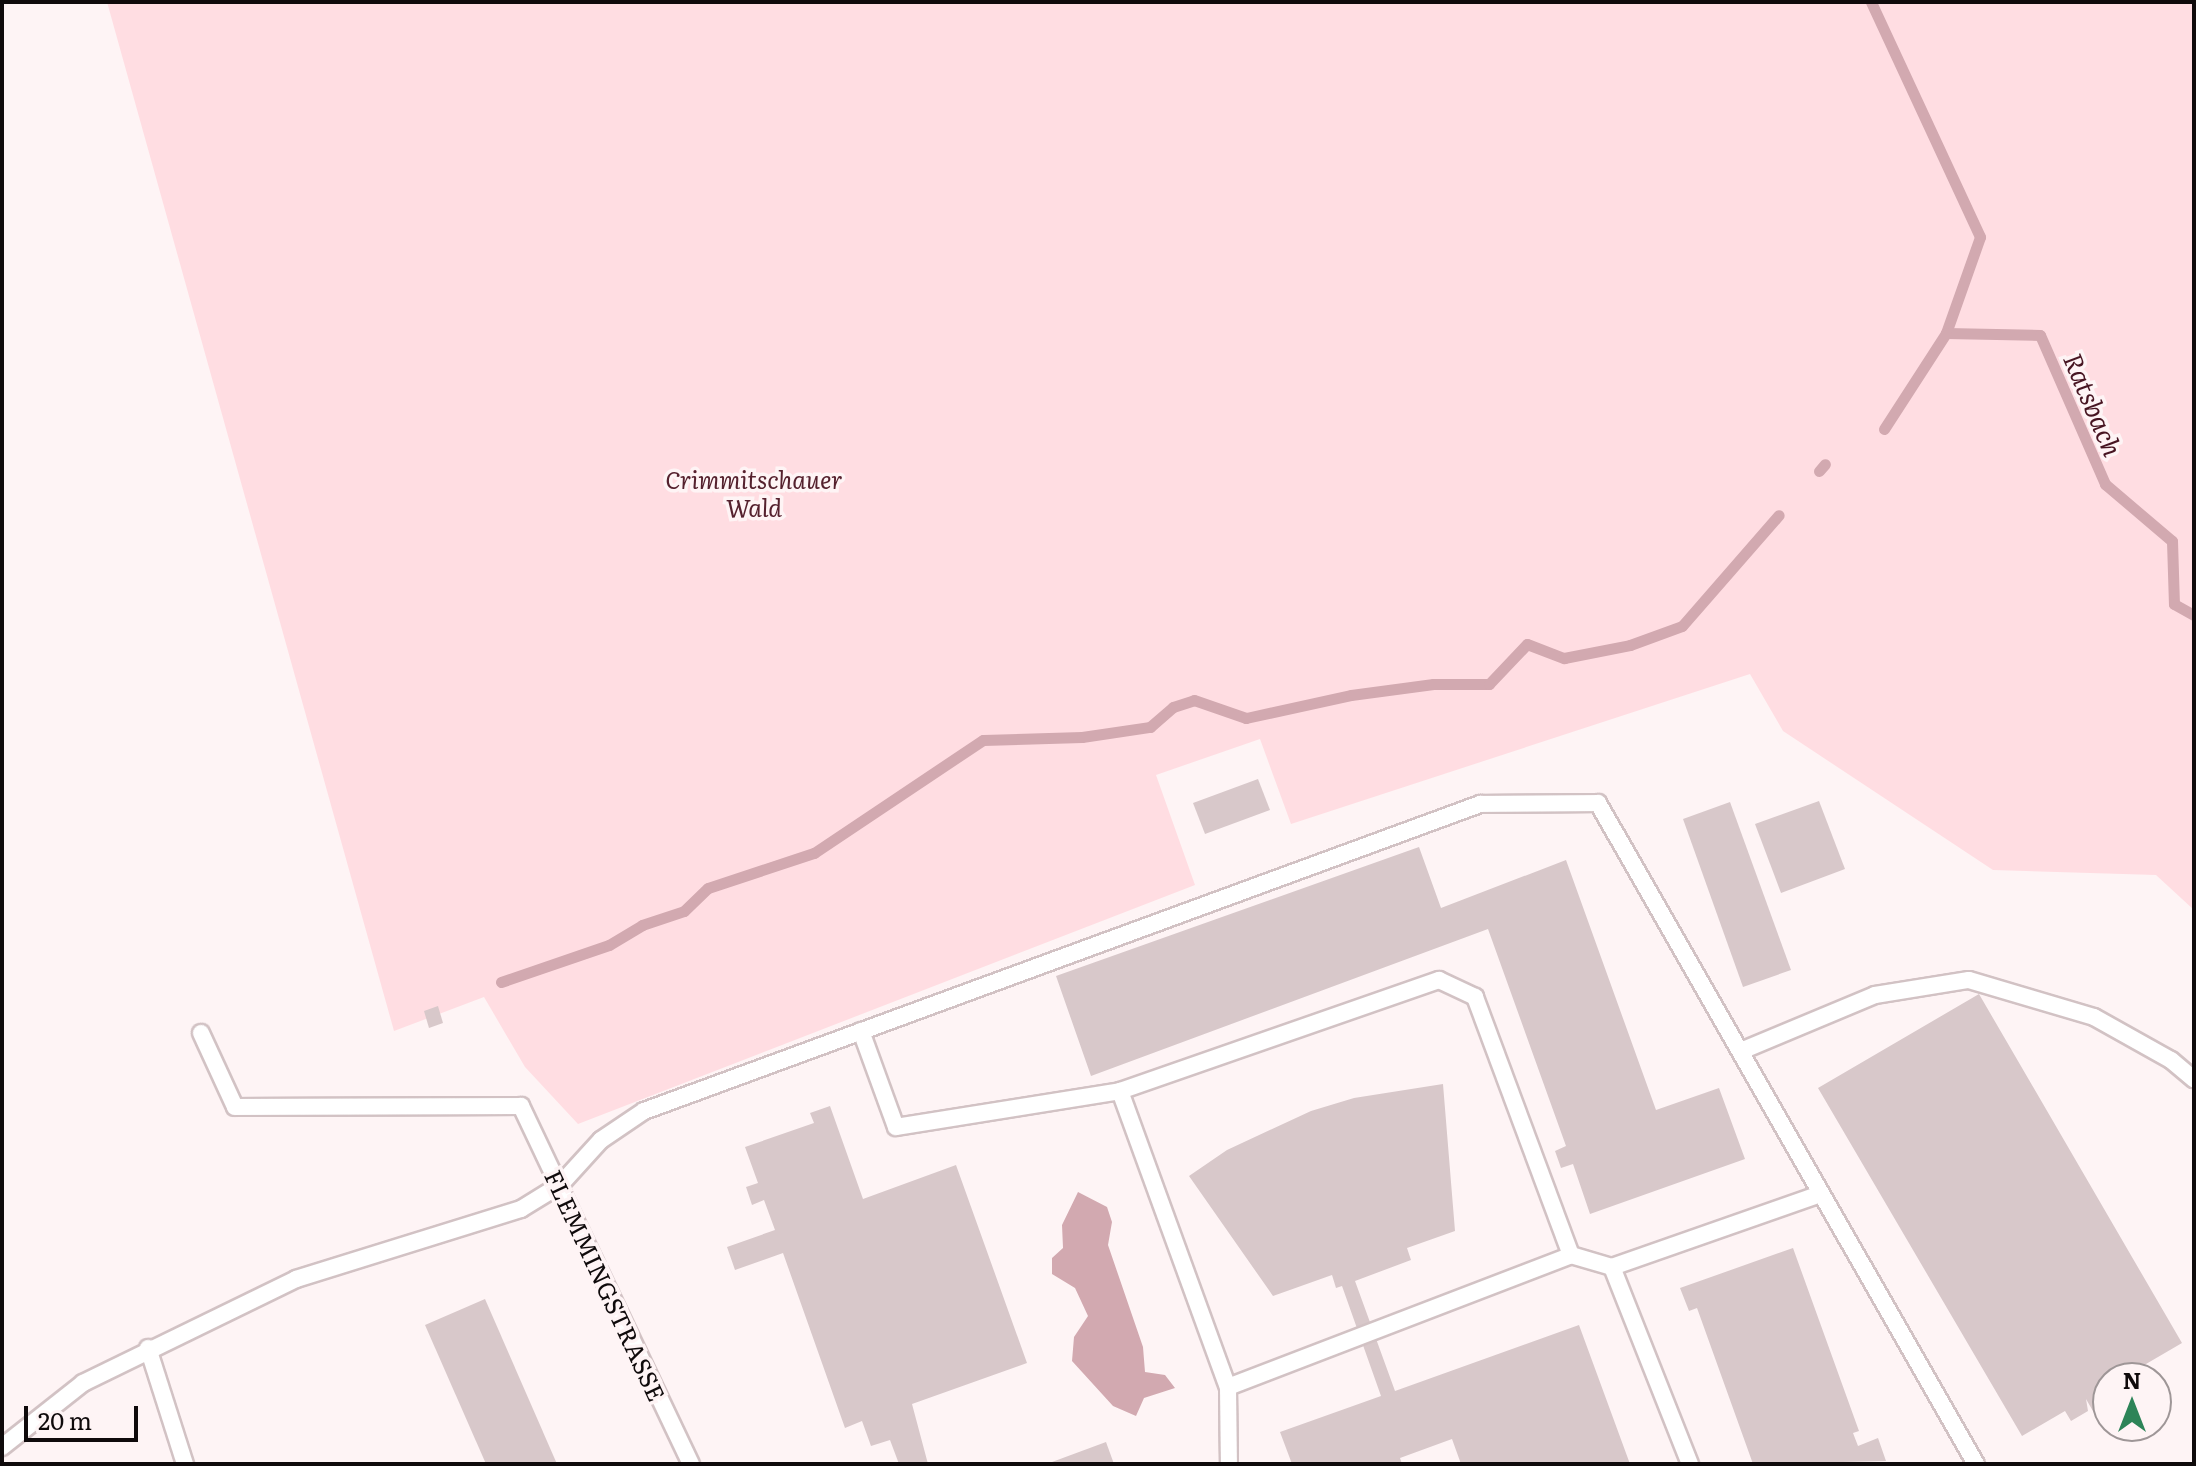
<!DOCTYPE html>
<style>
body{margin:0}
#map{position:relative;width:2196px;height:1466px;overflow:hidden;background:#fef4f5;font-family:Literata,serif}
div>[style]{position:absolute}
.green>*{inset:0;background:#ffdde2}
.water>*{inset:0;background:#d2a9b0}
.stream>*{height:11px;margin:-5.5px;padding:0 5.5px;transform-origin:5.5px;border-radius:5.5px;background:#d2a9b0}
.building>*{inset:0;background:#d8c8ca}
.roads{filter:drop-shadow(2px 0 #d2c2c4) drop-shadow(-2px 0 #d2c2c4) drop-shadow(0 2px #d2c2c4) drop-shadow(0 -2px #d2c2c4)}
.lane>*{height:16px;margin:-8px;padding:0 8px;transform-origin:8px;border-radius:8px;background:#fff}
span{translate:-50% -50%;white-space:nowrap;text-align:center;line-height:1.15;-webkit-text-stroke:7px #fef4f5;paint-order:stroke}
.park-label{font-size:24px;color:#55212e;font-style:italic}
.street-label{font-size:24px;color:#0f0a0b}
.water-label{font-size:26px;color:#471522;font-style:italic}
.frame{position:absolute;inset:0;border:4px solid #0f0a0b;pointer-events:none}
.north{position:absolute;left:2092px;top:1362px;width:80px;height:80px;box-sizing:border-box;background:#fef4f5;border:2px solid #9e9697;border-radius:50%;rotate:0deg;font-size:22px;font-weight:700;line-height:32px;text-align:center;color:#0f0a0b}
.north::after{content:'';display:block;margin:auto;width:28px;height:36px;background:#2d8458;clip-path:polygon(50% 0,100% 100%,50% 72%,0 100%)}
.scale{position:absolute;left:24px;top:1406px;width:114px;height:36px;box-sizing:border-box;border:4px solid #0f0a0b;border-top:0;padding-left:10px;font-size:24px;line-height:28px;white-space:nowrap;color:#0f0a0b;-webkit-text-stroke:6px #fef4f5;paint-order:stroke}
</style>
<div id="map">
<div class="green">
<i style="clip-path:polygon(107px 2px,2194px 2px,2194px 910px,2156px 875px,1993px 870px,1783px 731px,1750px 674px,1291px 824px,1260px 739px,1156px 775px,1195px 885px,578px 1124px,525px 1067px,484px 997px,394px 1031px)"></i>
</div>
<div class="water">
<i style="clip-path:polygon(1078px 1192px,1107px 1207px,1112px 1222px,1108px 1245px,1143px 1347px,1145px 1372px,1165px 1375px,1175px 1388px,1144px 1398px,1136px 1416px,1113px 1406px,1072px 1361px,1074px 1337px,1088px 1316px,1075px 1288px,1052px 1274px,1052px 1258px,1063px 1248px,1062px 1225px)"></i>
</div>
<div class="stream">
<i style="left:1871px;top:2px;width:259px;rotate:65.1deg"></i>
<i style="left:1980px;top:237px;width:102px;rotate:109.5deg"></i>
<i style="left:1946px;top:333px;width:94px;rotate:1.2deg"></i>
<i style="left:2040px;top:335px;width:163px;rotate:66.4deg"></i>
<i style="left:2105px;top:484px;width:88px;rotate:40.4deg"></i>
<i style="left:2172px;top:541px;width:63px;rotate:88.2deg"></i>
<i style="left:2174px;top:604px;width:23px;rotate:29deg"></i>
<i style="left:1884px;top:429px;width:114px;rotate:-57.1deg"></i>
<i style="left:1819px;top:471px;width:9px;rotate:-49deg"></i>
<i style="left:501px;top:982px;width:114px;rotate:-18.9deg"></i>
<i style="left:609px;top:945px;width:39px;rotate:-31deg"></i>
<i style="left:642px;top:925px;width:44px;rotate:-18.4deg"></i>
<i style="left:684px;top:911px;width:33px;rotate:-44deg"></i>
<i style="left:708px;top:888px;width:112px;rotate:-18.3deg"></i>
<i style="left:814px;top:853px;width:203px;rotate:-33.8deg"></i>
<i style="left:983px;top:740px;width:99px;rotate:-1.7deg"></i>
<i style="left:1082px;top:737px;width:69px;rotate:-8.4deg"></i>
<i style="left:1150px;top:727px;width:30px;rotate:-41deg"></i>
<i style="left:1173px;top:707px;width:22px;rotate:-18deg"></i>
<i style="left:1194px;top:700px;width:55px;rotate:19.1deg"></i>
<i style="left:1246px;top:718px;width:107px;rotate:-12.4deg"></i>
<i style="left:1351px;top:695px;width:83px;rotate:-7.6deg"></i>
<i style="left:1433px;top:684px;width:56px"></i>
<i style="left:1489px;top:684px;width:55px;rotate:-46.5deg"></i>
<i style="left:1527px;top:644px;width:40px;rotate:21deg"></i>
<i style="left:1564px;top:658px;width:67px;rotate:-11.1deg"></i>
<i style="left:1630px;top:645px;width:55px;rotate:-20.1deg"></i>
<i style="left:1682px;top:626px;width:147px;rotate:-48.9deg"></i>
</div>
<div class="building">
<i style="clip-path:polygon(1258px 779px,1270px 810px,1205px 834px,1193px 803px)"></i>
<i style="clip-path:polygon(1819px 801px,1845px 869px,1781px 893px,1755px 824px)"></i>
<i style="clip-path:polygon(1730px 802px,1791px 970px,1743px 987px,1683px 819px)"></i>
<i style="clip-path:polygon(1419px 847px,1441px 908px,1566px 860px,1656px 1110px,1719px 1088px,1745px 1159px,1590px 1214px,1573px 1164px,1561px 1168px,1555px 1151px,1566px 1146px,1488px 929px,1091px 1076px,1056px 976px)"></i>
<i style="clip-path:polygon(1979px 994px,2182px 1343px,2122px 1378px,2108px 1378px,2108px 1421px,2101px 1425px,2086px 1399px,2088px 1411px,2071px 1421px,2065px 1411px,2022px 1436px,1818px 1088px)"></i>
<i style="clip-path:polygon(438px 1006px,443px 1023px,429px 1028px,424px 1011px)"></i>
<i style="clip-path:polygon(1443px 1084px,1455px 1231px,1407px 1248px,1411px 1260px,1355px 1281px,1395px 1391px,1579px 1325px,1630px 1464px,1461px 1464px,1452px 1439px,1400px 1458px,1402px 1464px,1292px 1464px,1280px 1432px,1381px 1396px,1342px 1286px,1336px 1288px,1332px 1275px,1273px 1296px,1189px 1176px,1227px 1150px,1311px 1111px,1354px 1098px)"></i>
<i style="clip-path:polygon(830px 1106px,863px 1199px,956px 1165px,1027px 1363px,912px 1404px,928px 1464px,899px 1464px,890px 1440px,871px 1446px,862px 1421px,845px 1428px,783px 1253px,735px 1270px,727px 1247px,775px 1230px,764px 1200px,752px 1205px,746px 1187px,758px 1183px,745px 1147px,814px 1123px,810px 1113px)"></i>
<i style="clip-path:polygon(1793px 1248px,1859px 1431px,1853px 1433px,1858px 1446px,1878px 1438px,1886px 1461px,1753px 1464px,1697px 1308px,1689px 1311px,1680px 1288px)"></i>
<i style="clip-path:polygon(485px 1299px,557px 1464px,486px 1464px,425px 1325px)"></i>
<i style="clip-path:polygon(1106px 1442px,1114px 1464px,1053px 1464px,1052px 1462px)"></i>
</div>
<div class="roads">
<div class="lane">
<i style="left:861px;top:1031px;width:102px;rotate:70deg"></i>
<i style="left:896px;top:1127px;width:227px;rotate:-9.1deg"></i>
<i style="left:1120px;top:1091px;width:315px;rotate:70deg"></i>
<i style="left:1228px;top:1387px;width:368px;rotate:-21deg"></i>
<i style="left:1571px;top:1255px;width:43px;rotate:16.3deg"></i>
<i style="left:1612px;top:1267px;width:220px;rotate:-19.3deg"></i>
<i style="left:201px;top:1033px;width:81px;rotate:65.3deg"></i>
<i style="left:235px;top:1107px;width:286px;rotate:-0.2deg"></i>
<i style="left:521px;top:1106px;width:396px;rotate:64.6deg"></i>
<i style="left:1741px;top:1051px;width:145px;rotate:-22.7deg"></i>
<i style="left:1875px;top:995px;width:95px;rotate:-9.1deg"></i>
<i style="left:1969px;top:980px;width:130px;rotate:16.5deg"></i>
<i style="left:2094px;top:1017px;width:88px;rotate:29.2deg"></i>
<i style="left:2171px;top:1060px;width:30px;rotate:40deg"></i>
<i style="left:1120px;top:1091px;width:338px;rotate:-19.2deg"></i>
<i style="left:1439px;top:980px;width:40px;rotate:25deg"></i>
<i style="left:1475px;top:997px;width:275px;rotate:69.6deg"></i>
<i style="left:1612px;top:1267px;width:212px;rotate:68.4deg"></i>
<i style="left:148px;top:1348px;width:122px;rotate:72.3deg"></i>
<i style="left:1228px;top:1387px;width:77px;rotate:89.3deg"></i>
<i style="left:2px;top:1447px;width:103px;rotate:-38.3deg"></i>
<i style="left:83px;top:1383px;width:237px;rotate:-26deg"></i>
<i style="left:296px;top:1279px;width:236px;rotate:-17.3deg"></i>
<i style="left:521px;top:1209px;width:46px;rotate:-31.6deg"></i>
<i style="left:560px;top:1185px;width:61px;rotate:-47.7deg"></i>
<i style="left:601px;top:1140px;width:52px;rotate:-34deg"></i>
<i style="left:644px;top:1111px;width:891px;rotate:-20.16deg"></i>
<i style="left:1480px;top:804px;width:118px;rotate:-0.5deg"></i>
<i style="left:1598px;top:803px;width:761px;rotate:60.24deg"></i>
</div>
</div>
<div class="park-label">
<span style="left:754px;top:493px">Crimmitschauer<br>Wald</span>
</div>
<div class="street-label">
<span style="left:606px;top:1285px;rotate:65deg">FLEMMINGSTRASSE</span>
</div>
<div class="water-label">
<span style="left:2094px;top:404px;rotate:67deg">Ratsbach</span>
</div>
<div class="frame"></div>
<div class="north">N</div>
<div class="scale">20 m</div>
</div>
